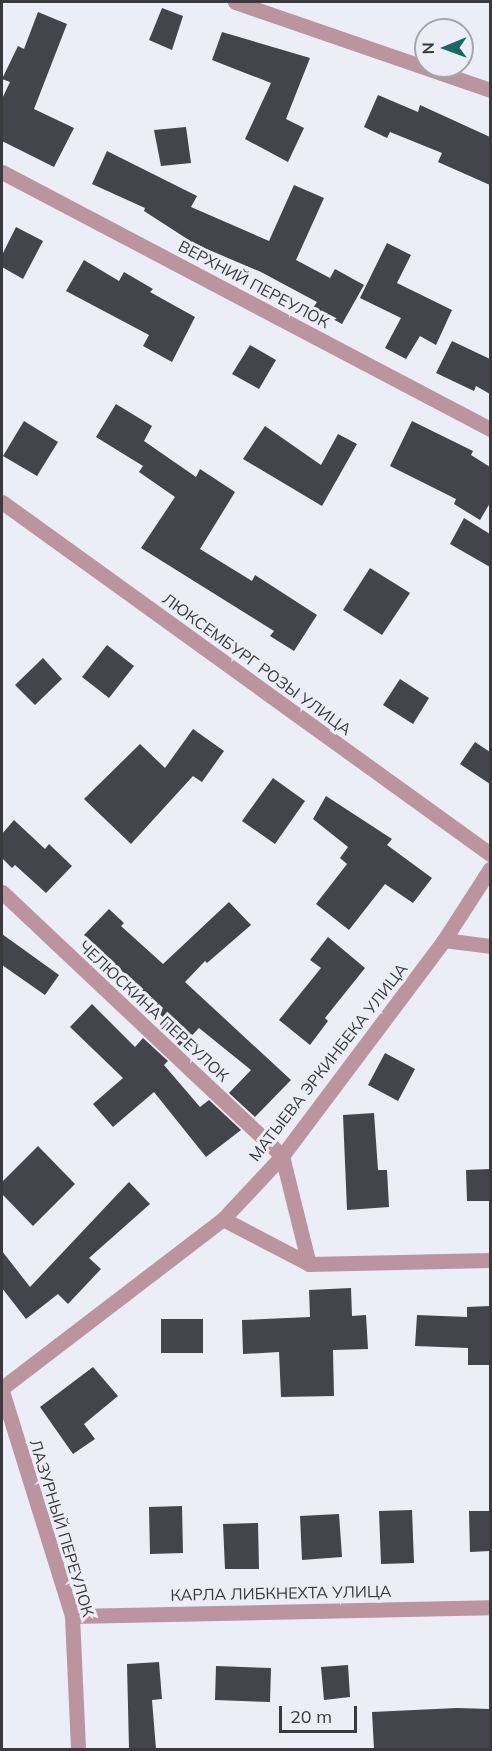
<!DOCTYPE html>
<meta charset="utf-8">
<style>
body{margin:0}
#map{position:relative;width:492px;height:1751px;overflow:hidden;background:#ebedf7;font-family:Mulish,sans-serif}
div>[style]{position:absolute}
.building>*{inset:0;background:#43444c}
.minor>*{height:15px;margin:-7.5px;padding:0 7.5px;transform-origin:7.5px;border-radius:7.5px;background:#bc949f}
span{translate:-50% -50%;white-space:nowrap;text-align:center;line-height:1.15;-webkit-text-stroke:6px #ebedf7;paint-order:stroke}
.street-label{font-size:16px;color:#3a3a3e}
.frame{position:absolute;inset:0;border:3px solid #3a3a3e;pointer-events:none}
.north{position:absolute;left:414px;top:18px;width:60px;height:60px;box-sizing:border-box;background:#ebedf7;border:2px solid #a4a5ad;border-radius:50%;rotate:269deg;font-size:16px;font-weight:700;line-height:24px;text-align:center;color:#3a3a3e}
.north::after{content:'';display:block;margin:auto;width:21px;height:27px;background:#196766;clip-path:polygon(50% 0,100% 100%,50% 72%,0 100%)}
.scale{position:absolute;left:279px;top:1706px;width:78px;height:27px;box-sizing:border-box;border:3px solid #3a3a3e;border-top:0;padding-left:8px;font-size:18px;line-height:21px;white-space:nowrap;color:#3a3a3e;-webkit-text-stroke:4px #ebedf7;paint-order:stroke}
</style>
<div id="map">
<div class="building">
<i style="clip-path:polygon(162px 8px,183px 16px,172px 50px,149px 40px)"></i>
<i style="clip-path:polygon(38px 12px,67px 24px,34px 109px,74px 128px,54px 167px,2px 141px,2px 99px,10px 82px,2px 79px,18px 46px,24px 49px)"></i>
<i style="clip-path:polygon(222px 32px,310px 58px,286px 119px,304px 128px,288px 162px,245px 139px,271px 83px,212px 60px)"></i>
<i style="clip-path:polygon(378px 95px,418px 112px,420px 105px,490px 137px,490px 185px,438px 162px,442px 153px,390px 132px,387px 138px,364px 127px)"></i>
<i style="clip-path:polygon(186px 127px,191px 163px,161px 166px,154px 130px)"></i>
<i style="clip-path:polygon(107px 151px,197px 196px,191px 207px,269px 241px,294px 185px,324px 198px,296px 260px,330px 278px,335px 269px,364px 285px,342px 324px,313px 308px,317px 302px,261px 272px,195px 244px,144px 211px,145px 208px,92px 184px)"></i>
<i style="clip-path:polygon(16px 227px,43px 241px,23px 279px,2px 267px,2px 255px)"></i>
<i style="clip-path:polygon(387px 243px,411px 255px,397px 283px,452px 310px,436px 345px,420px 336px,406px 359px,385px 348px,401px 318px,360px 298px)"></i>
<i style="clip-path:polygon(84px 260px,119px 281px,124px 272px,153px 289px,150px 292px,195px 317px,172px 362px,143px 346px,149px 335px,66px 291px)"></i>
<i style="clip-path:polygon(452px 341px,490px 359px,490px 394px,476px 386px,474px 391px,436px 373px)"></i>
<i style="clip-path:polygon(250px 345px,276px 360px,259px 389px,232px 374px)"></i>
<i style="clip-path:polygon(116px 404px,152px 426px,144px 441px,196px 477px,200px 469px,235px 492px,200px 549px,252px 581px,255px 575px,317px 615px,294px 651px,270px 636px,274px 631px,141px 548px,175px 497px,139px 472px,143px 466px,96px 437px)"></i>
<i style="clip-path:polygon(24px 421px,58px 442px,37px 476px,3px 456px)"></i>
<i style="clip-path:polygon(412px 421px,473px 451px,471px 455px,490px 467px,490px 503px,480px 520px,454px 504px,456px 499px,390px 466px)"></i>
<i style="clip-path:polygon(265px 426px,321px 465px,338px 434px,357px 444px,322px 506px,243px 459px)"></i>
<i style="clip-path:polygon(464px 518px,490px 534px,490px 567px,450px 544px)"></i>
<i style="clip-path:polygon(370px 568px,410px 593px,382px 635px,343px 610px)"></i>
<i style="clip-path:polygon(107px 645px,134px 666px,109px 698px,82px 677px)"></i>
<i style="clip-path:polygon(43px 658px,62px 679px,35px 705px,15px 685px)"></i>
<i style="clip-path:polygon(400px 679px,429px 698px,413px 724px,383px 705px)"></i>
<i style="clip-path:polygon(193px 729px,224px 751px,202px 782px,193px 776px,131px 844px,84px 799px,140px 744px,165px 768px)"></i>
<i style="clip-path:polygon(475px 742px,490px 752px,490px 784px,460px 764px)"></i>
<i style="clip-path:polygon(273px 778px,305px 801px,275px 844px,242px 821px)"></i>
<i style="clip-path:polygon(326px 796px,392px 839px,387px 845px,432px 878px,413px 903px,385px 884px,349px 930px,316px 904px,347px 864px,340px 858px,348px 847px,313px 819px)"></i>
<i style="clip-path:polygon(14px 820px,45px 849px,49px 844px,72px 866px,46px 893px,15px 865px,12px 868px,2px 858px,2px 834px)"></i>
<i style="clip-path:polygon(229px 902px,251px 925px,207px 963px,205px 961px,185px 982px,291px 1080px,255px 1117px,229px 1093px,251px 1070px,199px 1028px,181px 1047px,156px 1024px,163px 1017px,158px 1013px,162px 1009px,84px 935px,109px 909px,124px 923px,121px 926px,163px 964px)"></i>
<i style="clip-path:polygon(2px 934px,59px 975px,45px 995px,2px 965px)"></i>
<i style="clip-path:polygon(328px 937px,365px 968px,325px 1018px,328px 1021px,310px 1045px,279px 1020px,321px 968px,310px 960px)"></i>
<i style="clip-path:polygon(92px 1004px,135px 1047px,143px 1038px,168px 1061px,164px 1065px,200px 1107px,209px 1100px,241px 1130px,206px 1157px,154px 1092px,113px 1127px,93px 1104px,123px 1078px,70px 1027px)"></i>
<i style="clip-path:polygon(385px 1053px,415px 1069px,398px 1101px,368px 1085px)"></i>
<i style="clip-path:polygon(374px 1113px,378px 1170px,387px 1170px,389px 1207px,347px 1210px,343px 1115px)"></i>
<i style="clip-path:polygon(38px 1146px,75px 1184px,33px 1226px,2px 1194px,2px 1182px)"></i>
<i style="clip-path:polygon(490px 1169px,490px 1201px,467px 1201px,466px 1170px)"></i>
<i style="clip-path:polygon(129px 1182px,150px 1204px,89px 1258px,101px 1269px,68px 1304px,58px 1294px,26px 1319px,2px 1288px,2px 1251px,30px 1287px)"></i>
<i style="clip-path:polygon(351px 1288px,352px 1316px,366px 1315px,368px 1349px,333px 1350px,334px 1396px,281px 1397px,279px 1352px,243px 1354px,242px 1320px,310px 1317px,309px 1290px)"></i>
<i style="clip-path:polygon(490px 1306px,490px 1365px,468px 1365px,468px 1348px,415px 1346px,417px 1315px,467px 1317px,467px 1307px)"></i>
<i style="clip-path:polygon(161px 1319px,203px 1319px,203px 1353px,161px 1353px)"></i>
<i style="clip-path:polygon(93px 1367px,118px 1396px,84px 1424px,95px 1439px,73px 1454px,40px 1407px)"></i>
<i style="clip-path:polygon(182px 1506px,183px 1553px,150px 1554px,149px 1507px)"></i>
<i style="clip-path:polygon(412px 1510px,414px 1563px,381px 1564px,379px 1511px)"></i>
<i style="clip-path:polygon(469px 1511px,490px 1511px,490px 1551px,470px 1552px)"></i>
<i style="clip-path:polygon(339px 1514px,342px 1557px,302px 1560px,300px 1516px)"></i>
<i style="clip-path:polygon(258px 1523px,259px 1569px,225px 1569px,223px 1524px)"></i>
<i style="clip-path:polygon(159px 1662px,162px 1699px,152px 1700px,156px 1749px,129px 1749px,127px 1664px)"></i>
<i style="clip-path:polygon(348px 1665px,350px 1697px,324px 1700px,321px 1667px)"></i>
<i style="clip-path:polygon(216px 1666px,271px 1668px,270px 1702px,215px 1700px)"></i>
<i style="clip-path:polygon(457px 1708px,490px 1709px,490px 1749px,374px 1749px,372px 1712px)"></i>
</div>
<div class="minor">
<i style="left:235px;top:2px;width:270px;rotate:19deg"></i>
<i style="left:2px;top:172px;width:552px;rotate:27.77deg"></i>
<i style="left:2px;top:502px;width:602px;rotate:35.8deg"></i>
<i style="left:2px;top:892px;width:385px;rotate:43.3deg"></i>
<i style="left:282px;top:1156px;width:111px;rotate:76deg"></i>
<i style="left:444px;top:940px;width:46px;rotate:7.4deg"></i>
<i style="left:223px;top:1219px;width:97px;rotate:27.6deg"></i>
<i style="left:309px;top:1264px;width:181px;rotate:-1.3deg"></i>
<i style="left:2px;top:1388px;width:278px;rotate:-37.4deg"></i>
<i style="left:223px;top:1219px;width:86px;rotate:-46.9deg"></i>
<i style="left:282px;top:1156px;width:270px;rotate:-53.1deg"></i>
<i style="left:444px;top:940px;width:85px;rotate:-57.1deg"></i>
<i style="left:2px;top:1391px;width:236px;rotate:72.7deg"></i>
<i style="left:72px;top:1616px;width:134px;rotate:87.4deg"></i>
<i style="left:72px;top:1616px;width:418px;rotate:-1.2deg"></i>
</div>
<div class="street-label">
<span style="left:254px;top:284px;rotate:28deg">ВЕРХНИЙ ПЕРЕУЛОК</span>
<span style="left:257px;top:664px;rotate:36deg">ЛЮКСЕМБУРГ РОЗЫ УЛИЦА</span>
<span style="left:154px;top:1011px;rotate:43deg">ЧЕЛЮСКИНА ПЕРЕУЛОК</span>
<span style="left:328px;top:1062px;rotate:-52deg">МАТЫЕВА ЭРКИНБЕКА УЛИЦА</span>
<span style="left:62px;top:1528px;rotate:73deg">ЛАЗУРНЫЙ ПЕРЕУЛОК</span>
<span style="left:281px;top:1593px;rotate:-1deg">КАРЛА ЛИБКНЕХТА УЛИЦА</span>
</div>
<div class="frame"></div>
<div class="north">N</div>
<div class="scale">20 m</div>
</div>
